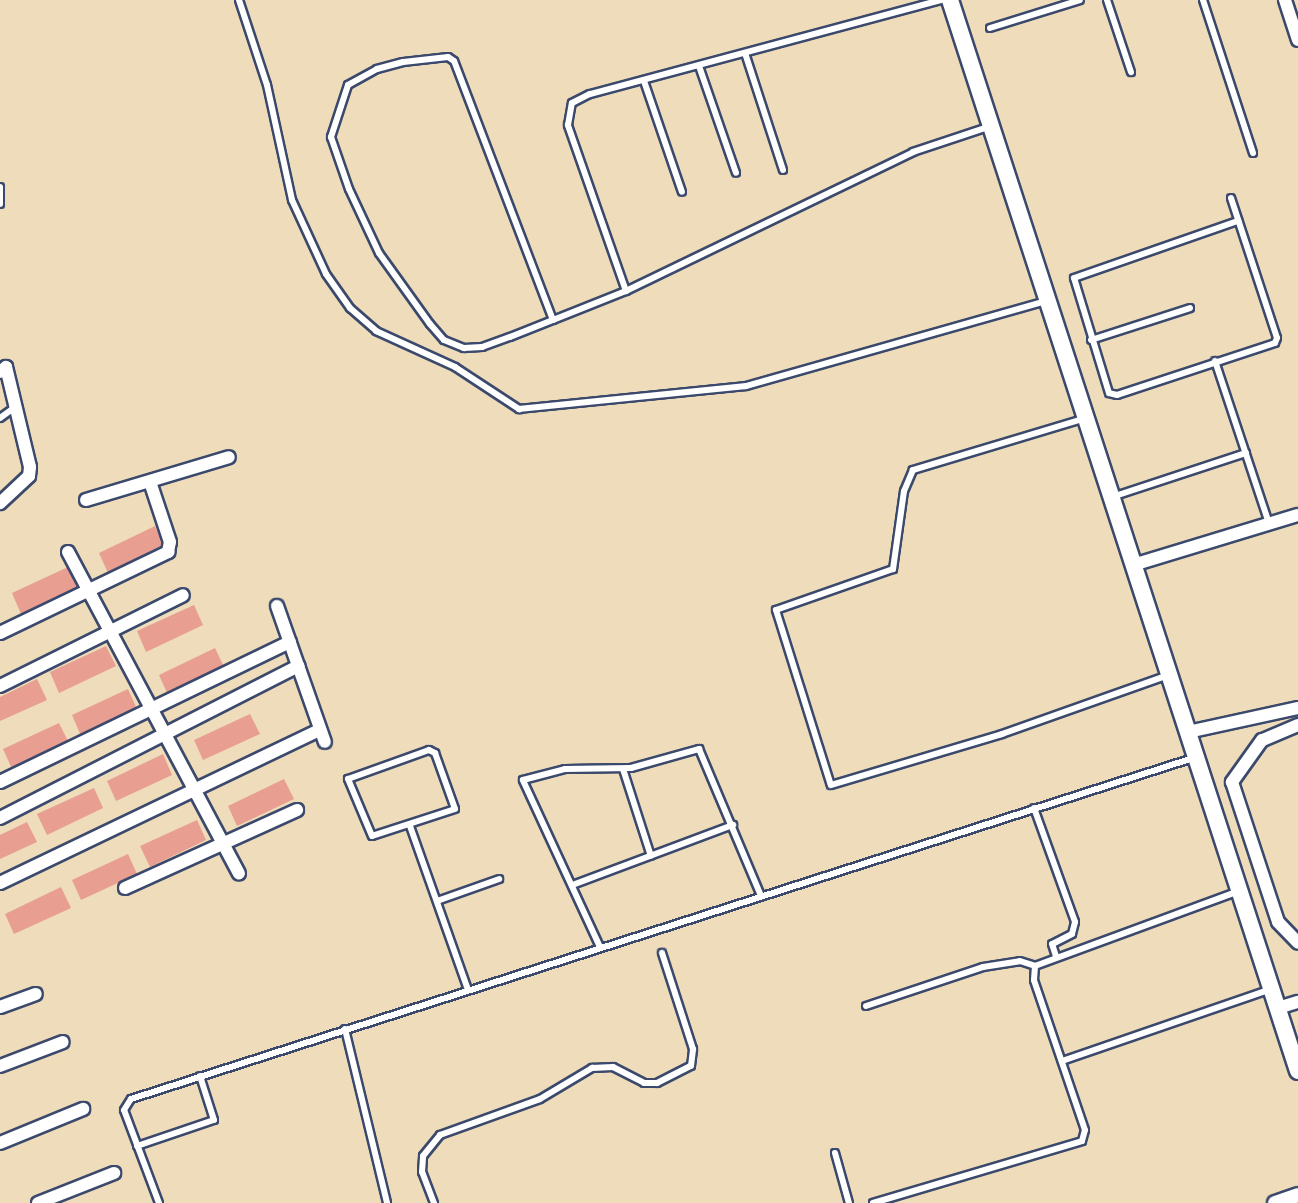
<!DOCTYPE html>
<style>
body{margin:0}
#map{position:relative;width:1298px;height:1203px;overflow:hidden;background:#eedcba;font-family:Delius,sans-serif}
div>[style]{position:absolute}
.building>*{inset:0;background:#e99e92}
.roads{filter:drop-shadow(2px 0 #3b496c) drop-shadow(-2px 0 #3b496c) drop-shadow(0 2px #3b496c) drop-shadow(0 -2px #3b496c)}
.service>*{height:6px;margin:-3px;padding:0 3px;transform-origin:3px;border-radius:3px;background:#fff}
.minor>*{height:12px;margin:-6px;padding:0 6px;transform-origin:6px;border-radius:6px;background:#fff}
.tertiary>*{height:14px;margin:-7px;padding:0 7px;transform-origin:7px;border-radius:7px;background:#fff}
.secondary>*{height:16px;margin:-8px;padding:0 8px;transform-origin:8px;border-radius:8px;background:#fff}
span{translate:-50% -50%;white-space:nowrap;text-align:center;line-height:1.15;-webkit-text-stroke:6px #fff;paint-order:stroke}
</style>
<div id="map">
<div class="building">
<i style="clip-path:polygon(155px 526px,165px 547px,108px 573px,99px 553px)"></i>
<i style="clip-path:polygon(68px 567px,77px 587px,21px 614px,12px 593px)"></i>
<i style="clip-path:polygon(194px 605px,203px 625px,146px 652px,137px 631px)"></i>
<i style="clip-path:polygon(106px 646px,116px 666px,59px 693px,50px 672px)"></i>
<i style="clip-path:polygon(215px 648px,225px 669px,168px 695px,159px 675px)"></i>
<i style="clip-path:polygon(37px 679px,47px 700px,0 721px,0 697px)"></i>
<i style="clip-path:polygon(128px 689px,137px 709px,81px 736px,72px 715px)"></i>
<i style="clip-path:polygon(250px 714px,260px 734px,203px 760px,194px 740px)"></i>
<i style="clip-path:polygon(59px 723px,69px 743px,12px 769px,3px 749px)"></i>
<i style="clip-path:polygon(163px 754px,172px 775px,116px 801px,107px 781px)"></i>
<i style="clip-path:polygon(284px 779px,294px 799px,237px 826px,228px 806px)"></i>
<i style="clip-path:polygon(94px 788px,103px 808px,47px 835px,37px 814px)"></i>
<i style="clip-path:polygon(197px 820px,206px 840px,150px 867px,140px 846px)"></i>
<i style="clip-path:polygon(27px 822px,37px 842px,0 859px,0 835px)"></i>
<i style="clip-path:polygon(128px 854px,137px 874px,81px 900px,72px 880px)"></i>
<i style="clip-path:polygon(61px 887px,71px 908px,14px 934px,5px 914px)"></i>
</div>
<div class="roads">
<div class="service">
<i style="left:239px;top:0;width:89px;rotate:71.8deg"></i>
<i style="left:267px;top:85px;width:118px;rotate:77.7deg"></i>
<i style="left:292px;top:200px;width:81px;rotate:65.3deg"></i>
<i style="left:326px;top:274px;width:42px;rotate:54.8deg"></i>
<i style="left:350px;top:308px;width:35px;rotate:41deg"></i>
<i style="left:376px;top:331px;width:87px;rotate:24.5deg"></i>
<i style="left:455px;top:367px;width:77px;rotate:33.3deg"></i>
<i style="left:519px;top:409px;width:228px;rotate:-5.8deg"></i>
<i style="left:746px;top:386px;width:313px;rotate:-15.8deg"></i>
<i style="left:1107px;top:0;width:76px;rotate:71.6deg"></i>
<i style="left:1203px;top:0;width:161px;rotate:71.9deg"></i>
<i style="left:990px;top:28px;width:94px;rotate:-17.3deg"></i>
<i style="left:745px;top:53px;width:123px;rotate:72deg"></i>
<i style="left:699px;top:66px;width:113px;rotate:70.9deg"></i>
<i style="left:644px;top:81px;width:117px;rotate:71.1deg"></i>
<i style="left:0;top:187px;width:17px;rotate:90deg"></i>
<i style="left:1231px;top:198px;width:147px;rotate:71.8deg"></i>
<i style="left:1277px;top:338px;width:5px;rotate:112deg"></i>
<i style="left:1275px;top:343px;width:166px;rotate:161.8deg"></i>
<i style="left:1117px;top:395px;width:8px;rotate:-166deg"></i>
<i style="left:1109px;top:393px;width:120px;rotate:-106.9deg"></i>
<i style="left:1074px;top:278px;width:174px;rotate:-19.2deg"></i>
<i style="left:626px;top:291px;width:176px;rotate:-109.3deg"></i>
<i style="left:568px;top:125px;width:22px;rotate:-80deg"></i>
<i style="left:572px;top:103px;width:20px;rotate:-27deg"></i>
<i style="left:590px;top:94px;width:364px;rotate:-15deg"></i>
<i style="left:553px;top:320px;width:277px;rotate:-110.9deg"></i>
<i style="left:454px;top:61px;width:7px;rotate:-146deg"></i>
<i style="left:448px;top:57px;width:45px;rotate:173.7deg"></i>
<i style="left:403px;top:62px;width:27px;rotate:165deg"></i>
<i style="left:377px;top:69px;width:33px;rotate:151deg"></i>
<i style="left:348px;top:85px;width:55px;rotate:108.1deg"></i>
<i style="left:331px;top:137px;width:55px;rotate:70.9deg"></i>
<i style="left:349px;top:189px;width:71px;rotate:64.9deg"></i>
<i style="left:379px;top:253px;width:87px;rotate:54.3deg"></i>
<i style="left:430px;top:324px;width:21px;rotate:49deg"></i>
<i style="left:444px;top:340px;width:22px;rotate:22deg"></i>
<i style="left:464px;top:348px;width:18px;rotate:-3deg"></i>
<i style="left:482px;top:347px;width:30px;rotate:-20deg"></i>
<i style="left:510px;top:337px;width:46px;rotate:-21.6deg"></i>
<i style="left:553px;top:320px;width:79px;rotate:-21.7deg"></i>
<i style="left:626px;top:291px;width:319px;rotate:-25.8deg"></i>
<i style="left:913px;top:152px;width:82px;rotate:-18.4deg"></i>
<i style="left:1091px;top:340px;width:104px;rotate:-17.9deg"></i>
<i style="left:1215px;top:361px;width:171px;rotate:71.6deg"></i>
<i style="left:0;top:418px;width:19px;rotate:-36deg"></i>
<i style="left:1086px;top:418px;width:181px;rotate:163.3deg"></i>
<i style="left:913px;top:470px;width:23px;rotate:113deg"></i>
<i style="left:904px;top:491px;width:79px;rotate:98deg"></i>
<i style="left:893px;top:569px;width:124px;rotate:160.7deg"></i>
<i style="left:776px;top:610px;width:183px;rotate:72.6deg"></i>
<i style="left:831px;top:785px;width:178px;rotate:-16.6deg"></i>
<i style="left:1002px;top:734px;width:177px;rotate:-19.5deg"></i>
<i style="left:1115px;top:496px;width:138px;rotate:-18.2deg"></i>
<i style="left:429px;top:750px;width:7px;rotate:27deg"></i>
<i style="left:435px;top:753px;width:59px;rotate:70.3deg"></i>
<i style="left:455px;top:809px;width:87px;rotate:162deg"></i>
<i style="left:372px;top:836px;width:62px;rotate:-112.8deg"></i>
<i style="left:348px;top:779px;width:86px;rotate:-19.7deg"></i>
<i style="left:623px;top:769px;width:91px;rotate:72.2deg"></i>
<i style="left:1034px;top:808px;width:121px;rotate:70.2deg"></i>
<i style="left:1075px;top:922px;width:12px;rotate:104deg"></i>
<i style="left:1072px;top:934px;width:22px;rotate:153deg"></i>
<i style="left:1052px;top:944px;width:13px;rotate:72deg"></i>
<i style="left:410px;top:826px;width:174px;rotate:70.5deg"></i>
<i style="left:575px;top:884px;width:169px;rotate:-20.5deg"></i>
<i style="left:437px;top:901px;width:66px;rotate:-19.5deg"></i>
<i style="left:600px;top:947px;width:184px;rotate:-114.8deg"></i>
<i style="left:523px;top:780px;width:43px;rotate:-14.7deg"></i>
<i style="left:565px;top:769px;width:66px;rotate:-0.9deg"></i>
<i style="left:631px;top:768px;width:71px;rotate:-15.6deg"></i>
<i style="left:699px;top:749px;width:160px;rotate:67.1deg"></i>
<i style="left:866px;top:1006px;width:123px;rotate:-18.4deg"></i>
<i style="left:983px;top:967px;width:37px;rotate:-9deg"></i>
<i style="left:1020px;top:961px;width:16px;rotate:18deg"></i>
<i style="left:345px;top:1029px;width:179px;rotate:76.4deg"></i>
<i style="left:1062px;top:1061px;width:221px;rotate:-19deg"></i>
<i style="left:137px;top:1146px;width:81px;rotate:-18.7deg"></i>
<i style="left:214px;top:1120px;width:46px;rotate:-107.7deg"></i>
<i style="left:835px;top:1153px;width:52px;rotate:74.4deg"></i>
<i style="left:159px;top:1203px;width:99px;rotate:-110.6deg"></i>
<i style="left:124px;top:1110px;width:13px;rotate:-58deg"></i>
<i style="left:131px;top:1099px;width:1119px;rotate:-17.8deg"></i>
<i style="left:434px;top:1203px;width:33px;rotate:-111deg"></i>
<i style="left:422px;top:1172px;width:16px;rotate:-86deg"></i>
<i style="left:423px;top:1156px;width:27px;rotate:-51deg"></i>
<i style="left:440px;top:1135px;width:106px;rotate:-19.8deg"></i>
<i style="left:540px;top:1099px;width:61px;rotate:-30.8deg"></i>
<i style="left:592px;top:1068px;width:21px;rotate:-3deg"></i>
<i style="left:613px;top:1067px;width:35px;rotate:27deg"></i>
<i style="left:644px;top:1083px;width:13px"></i>
<i style="left:657px;top:1083px;width:38px;rotate:-27deg"></i>
<i style="left:691px;top:1066px;width:17px;rotate:-83deg"></i>
<i style="left:693px;top:1049px;width:101px;rotate:-107.9deg"></i>
<i style="left:873px;top:1203px;width:218px;rotate:-16.5deg"></i>
<i style="left:1082px;top:1141px;width:11px;rotate:-75deg"></i>
<i style="left:1085px;top:1130px;width:158px;rotate:-108.8deg"></i>
<i style="left:1034px;top:980px;width:14px;rotate:-86deg"></i>
<i style="left:1035px;top:966px;width:214px;rotate:-20.2deg"></i>
</div>
<div class="minor">
<i style="left:1285px;top:0;width:42px;rotate:72deg"></i>
<i style="left:0;top:372px;width:8px;rotate:-40deg"></i>
<i style="left:6px;top:367px;width:103px;rotate:76.5deg"></i>
<i style="left:30px;top:467px;width:9px;rotate:96deg"></i>
<i style="left:29px;top:476px;width:40px;rotate:137deg"></i>
<i style="left:86px;top:500px;width:149px;rotate:-16.7deg"></i>
<i style="left:68px;top:552px;width:364px;rotate:62deg"></i>
<i style="left:1133px;top:565px;width:172px;rotate:-16.9deg"></i>
<i style="left:277px;top:606px;width:144px;rotate:70.6deg"></i>
<i style="left:0;top:633px;width:187px;rotate:-25.7deg"></i>
<i style="left:168px;top:552px;width:10px;rotate:-79deg"></i>
<i style="left:170px;top:542px;width:63px;rotate:-108.4deg"></i>
<i style="left:0;top:686px;width:204px;rotate:-26.4deg"></i>
<i style="left:1298px;top:725px;width:39px;rotate:157deg"></i>
<i style="left:1262px;top:740px;width:52px;rotate:125.5deg"></i>
<i style="left:1232px;top:782px;width:147px;rotate:71.8deg"></i>
<i style="left:1278px;top:922px;width:29px;rotate:46deg"></i>
<i style="left:1188px;top:732px;width:113px;rotate:-12.3deg"></i>
<i style="left:0;top:782px;width:322px;rotate:-25.8deg"></i>
<i style="left:0;top:818px;width:335px;rotate:-27deg"></i>
<i style="left:0;top:883px;width:355px;rotate:-25.6deg"></i>
<i style="left:125px;top:888px;width:189px;rotate:-24.4deg"></i>
<i style="left:0;top:1007px;width:38px;rotate:-20deg"></i>
<i style="left:1278px;top:1008px;width:21px;rotate:-17deg"></i>
<i style="left:0;top:1066px;width:67px;rotate:-20.9deg"></i>
<i style="left:0;top:1143px;width:90px;rotate:-22.3deg"></i>
<i style="left:38px;top:1203px;width:82px;rotate:-21.5deg"></i>
</div>
<div class="tertiary">
<i style="left:1275px;top:1203px;width:24px;rotate:-19deg"></i>
</div>
<div class="secondary">
<i style="left:950px;top:0;width:1126px;rotate:72deg"></i>
</div>
</div>
</div>
